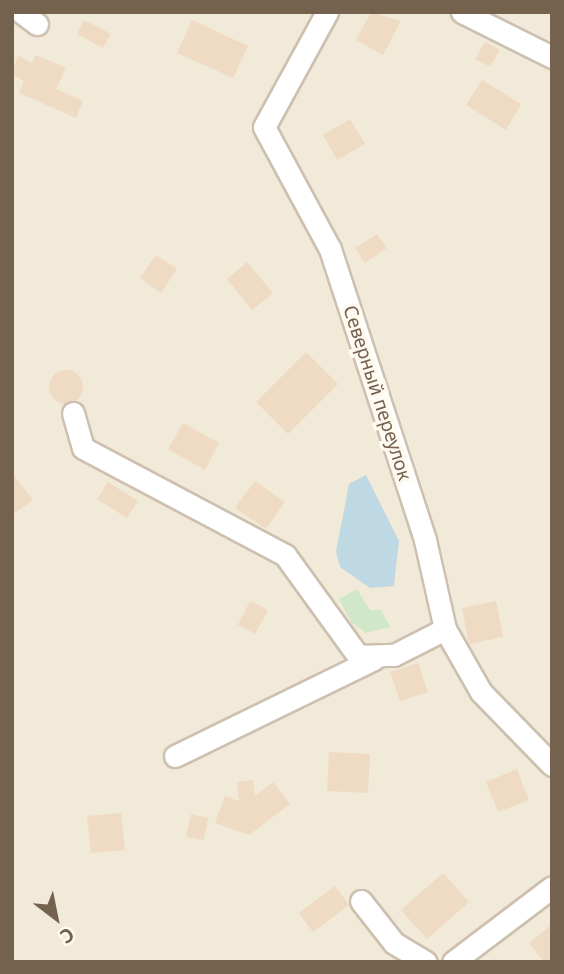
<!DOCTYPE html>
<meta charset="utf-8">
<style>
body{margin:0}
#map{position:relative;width:564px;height:974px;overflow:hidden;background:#fbf7e9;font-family:"Noto Sans",sans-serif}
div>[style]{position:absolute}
.residential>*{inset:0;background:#f2ead8}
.green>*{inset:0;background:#d1e8c8}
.water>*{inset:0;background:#bfd9e4}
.building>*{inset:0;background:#efdac3}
.round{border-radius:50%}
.roads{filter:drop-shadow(2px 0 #cdc0b0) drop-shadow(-2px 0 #cdc0b0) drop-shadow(0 2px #cdc0b0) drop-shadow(0 -2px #cdc0b0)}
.minor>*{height:21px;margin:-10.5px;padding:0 10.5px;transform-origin:10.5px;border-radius:10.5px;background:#fff}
span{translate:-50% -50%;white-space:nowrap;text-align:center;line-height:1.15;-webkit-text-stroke:7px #fefaf0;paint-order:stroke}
.street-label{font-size:19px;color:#74614e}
.frame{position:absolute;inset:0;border:14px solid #74614e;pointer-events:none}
.north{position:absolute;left:21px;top:883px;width:70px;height:70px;-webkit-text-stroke:5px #fefaf0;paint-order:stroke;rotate:148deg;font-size:19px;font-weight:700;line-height:28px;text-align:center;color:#74614e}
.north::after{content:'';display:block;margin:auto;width:24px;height:32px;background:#74614e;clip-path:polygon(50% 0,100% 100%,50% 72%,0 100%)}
</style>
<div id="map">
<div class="residential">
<i style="clip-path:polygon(12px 12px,552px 12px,552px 962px,12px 962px)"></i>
</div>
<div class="green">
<i style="clip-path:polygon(357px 589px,370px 610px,381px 610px,390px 627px,366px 633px,351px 622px,339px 599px)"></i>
</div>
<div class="water">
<i style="clip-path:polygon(366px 475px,399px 541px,394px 586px,370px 588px,340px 567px,336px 552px,349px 484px)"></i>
</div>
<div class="building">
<i style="clip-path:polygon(371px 12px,401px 21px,383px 55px,356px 40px)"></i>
<i style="clip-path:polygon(84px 20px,111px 34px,103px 48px,77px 34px)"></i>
<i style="clip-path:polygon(192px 20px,248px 46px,233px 78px,177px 53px)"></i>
<i style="clip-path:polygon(485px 42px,500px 50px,490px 67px,475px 59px)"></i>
<i style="clip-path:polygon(18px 55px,32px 63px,36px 55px,66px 68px,56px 89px,83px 101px,76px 118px,19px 93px,24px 81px,12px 74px)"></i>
<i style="clip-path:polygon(482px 80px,521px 104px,506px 130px,466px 105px)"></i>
<i style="clip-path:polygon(350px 119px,365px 144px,337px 160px,323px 135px)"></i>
<i style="clip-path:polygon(377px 234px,387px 248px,365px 263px,355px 248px)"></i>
<i style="clip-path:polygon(156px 255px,177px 269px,161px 293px,140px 278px)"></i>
<i style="clip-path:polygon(247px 262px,273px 293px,252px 310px,227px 279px)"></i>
<i style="clip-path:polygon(306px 352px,338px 384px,288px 434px,256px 402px)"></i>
<i class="round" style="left:49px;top:370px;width:34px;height:34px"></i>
<i style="clip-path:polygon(183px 423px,219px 443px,205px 470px,168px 449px)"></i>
<i style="clip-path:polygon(12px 473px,33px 500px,12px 515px)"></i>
<i style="clip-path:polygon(255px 481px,285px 502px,266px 529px,235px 508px)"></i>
<i style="clip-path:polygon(108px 482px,138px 501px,127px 518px,97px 499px)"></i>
<i style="clip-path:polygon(250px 601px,268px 610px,255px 634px,238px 625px)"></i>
<i style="clip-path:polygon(496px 601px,503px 637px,469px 644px,462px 608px)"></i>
<i style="clip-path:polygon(418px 663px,428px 692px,400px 701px,390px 672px)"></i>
<i style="clip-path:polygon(329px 752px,370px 754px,368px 793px,327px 791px)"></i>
<i style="clip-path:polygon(517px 769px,529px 800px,498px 812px,486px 782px)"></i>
<i style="clip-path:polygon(253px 780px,255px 796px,273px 782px,290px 804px,249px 835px,215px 823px,225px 796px,239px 801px,237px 782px)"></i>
<i style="clip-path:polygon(121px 813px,125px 850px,91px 853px,87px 816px)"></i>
<i style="clip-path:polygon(191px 814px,208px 818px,204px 840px,186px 837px)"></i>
<i style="clip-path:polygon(443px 873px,469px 902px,427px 939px,401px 910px)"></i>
<i style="clip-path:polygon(335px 886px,349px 905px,313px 932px,299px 913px)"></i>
<i style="clip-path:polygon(552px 924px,552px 962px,544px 962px,529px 943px)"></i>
</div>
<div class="roads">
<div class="minor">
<i style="left:21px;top:12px;width:20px;rotate:37deg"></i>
<i style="left:327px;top:12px;width:131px;rotate:118.7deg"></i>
<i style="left:264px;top:127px;width:139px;rotate:61.6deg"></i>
<i style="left:330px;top:249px;width:306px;rotate:71.9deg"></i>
<i style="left:425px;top:540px;width:91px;rotate:77.3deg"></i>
<i style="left:445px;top:629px;width:73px;rotate:60.3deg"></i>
<i style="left:481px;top:692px;width:102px;rotate:45.8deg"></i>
<i style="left:462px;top:12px;width:101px;rotate:26.6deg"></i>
<i style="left:73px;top:413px;width:36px;rotate:74deg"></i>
<i style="left:83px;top:448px;width:229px;rotate:27.9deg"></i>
<i style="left:285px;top:555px;width:125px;rotate:54.1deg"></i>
<i style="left:358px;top:656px;width:36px;rotate:-2deg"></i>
<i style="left:394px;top:655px;width:57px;rotate:-27deg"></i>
<i style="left:175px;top:756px;width:221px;rotate:-26deg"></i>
<i style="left:361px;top:901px;width:53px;rotate:51.8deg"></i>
<i style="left:394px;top:943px;width:37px;rotate:31deg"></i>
<i style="left:453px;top:962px;width:124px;rotate:-37.1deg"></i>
</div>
</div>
<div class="street-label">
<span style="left:377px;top:393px;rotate:72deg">Северный переулок</span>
</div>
<div class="frame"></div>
<div class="north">С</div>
</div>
